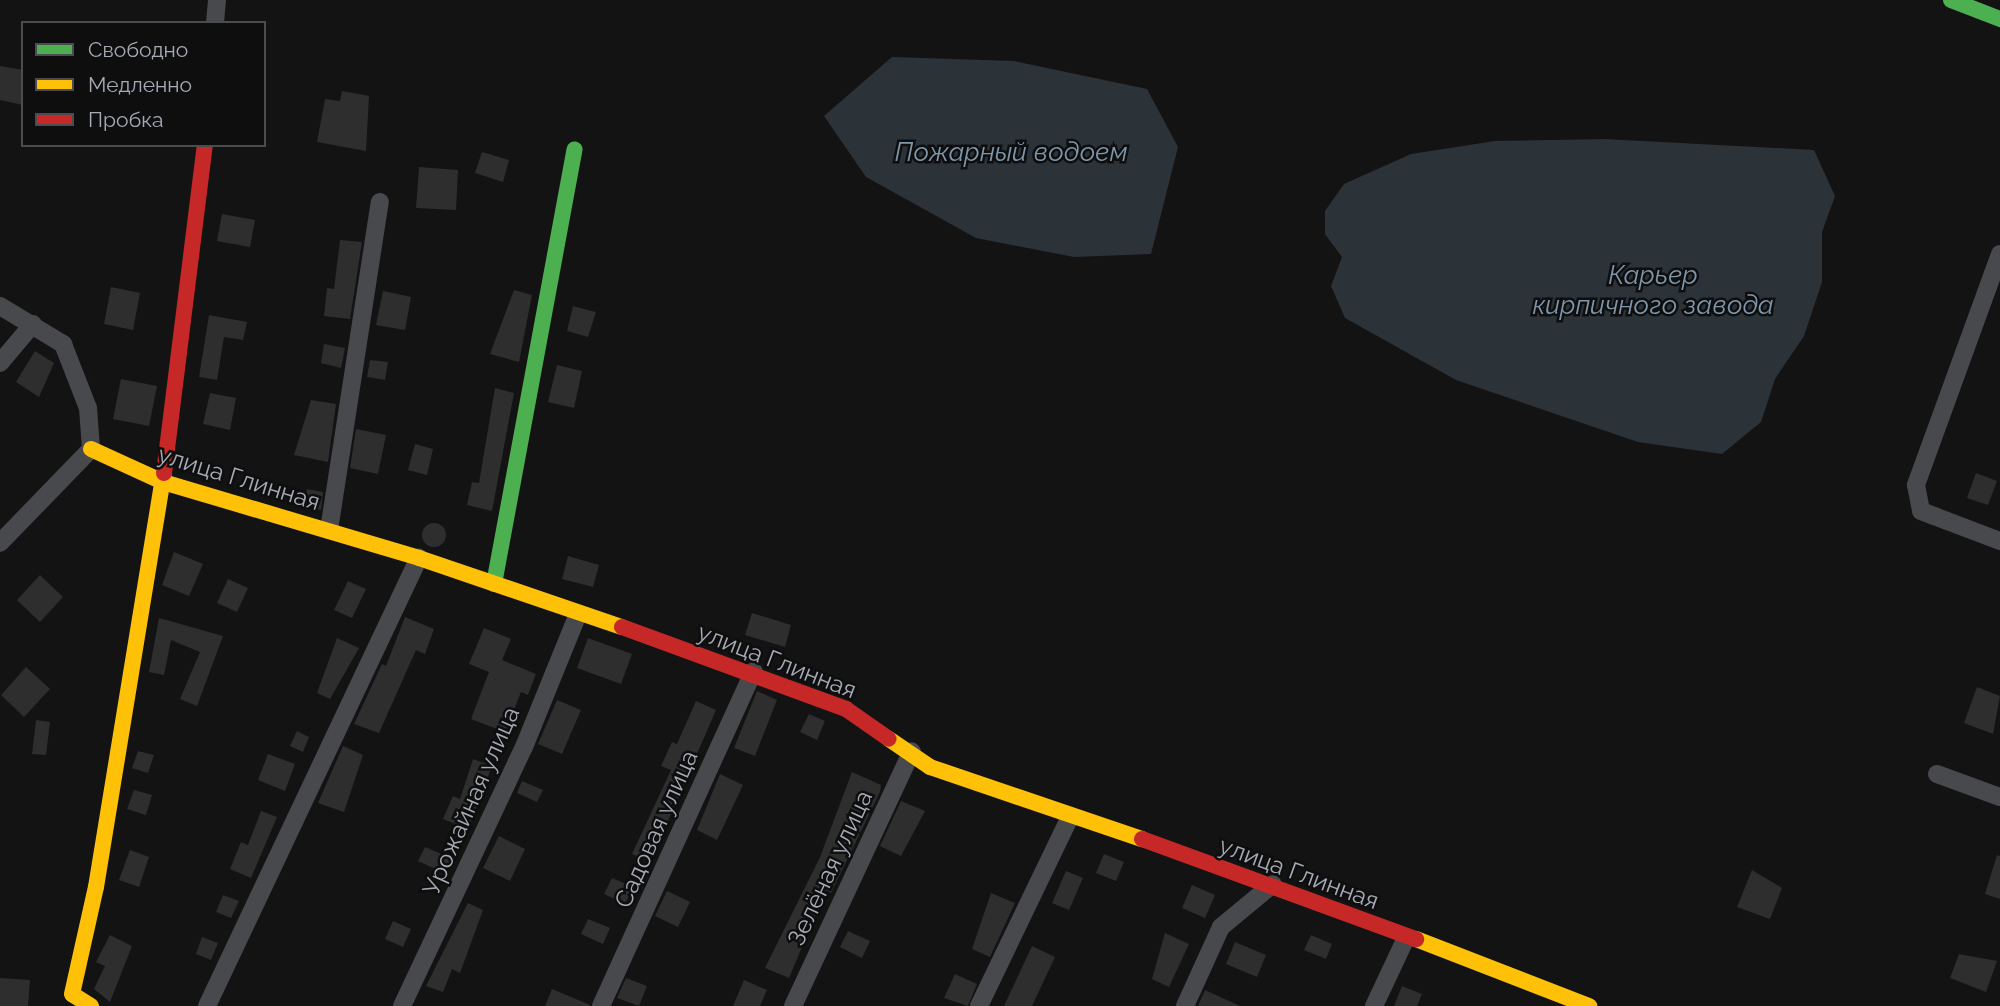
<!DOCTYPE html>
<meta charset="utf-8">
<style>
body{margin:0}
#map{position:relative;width:2000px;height:1006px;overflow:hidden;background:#131314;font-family:Raleway,sans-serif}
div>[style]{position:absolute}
.water>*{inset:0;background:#2b3238}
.building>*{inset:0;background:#2e2e2f}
.round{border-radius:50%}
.street>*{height:18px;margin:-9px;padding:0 9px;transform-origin:9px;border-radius:9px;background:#48494c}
.fast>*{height:16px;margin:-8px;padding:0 8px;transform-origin:8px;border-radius:8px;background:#4caf50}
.slow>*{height:16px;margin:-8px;padding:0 8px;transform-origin:8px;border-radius:8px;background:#ffc107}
.jam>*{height:16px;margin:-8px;padding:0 8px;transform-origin:8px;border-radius:8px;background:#c62828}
span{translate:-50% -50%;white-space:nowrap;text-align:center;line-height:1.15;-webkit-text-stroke:5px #0e0e0f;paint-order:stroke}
.street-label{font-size:24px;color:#a5aab4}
.water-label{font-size:26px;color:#7e97ac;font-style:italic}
.legend{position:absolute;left:21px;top:21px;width:245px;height:126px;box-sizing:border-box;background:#0e0e0f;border:2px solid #4a4c51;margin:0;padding:9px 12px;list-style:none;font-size:21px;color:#a5aab4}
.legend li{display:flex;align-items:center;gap:14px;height:35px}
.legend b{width:35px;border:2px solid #4a4c51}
</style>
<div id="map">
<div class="water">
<i style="clip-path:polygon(892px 57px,1014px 61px,1147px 89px,1178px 147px,1151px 254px,1074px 257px,976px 238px,866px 177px,824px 116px)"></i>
<i style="clip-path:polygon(1604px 139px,1814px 150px,1835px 196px,1822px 232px,1822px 282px,1804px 336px,1775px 379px,1761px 422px,1722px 454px,1638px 442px,1456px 380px,1345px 318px,1331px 286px,1342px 257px,1325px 234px,1325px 211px,1344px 184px,1411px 154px,1495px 141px)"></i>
</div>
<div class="building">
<i style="clip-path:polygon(0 66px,23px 70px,23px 105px,0 100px)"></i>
<i style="clip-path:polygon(342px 91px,369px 96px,366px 151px,317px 142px,325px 99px,340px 101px)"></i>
<i style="clip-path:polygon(482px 152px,509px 160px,503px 182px,475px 173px)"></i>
<i style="clip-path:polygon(419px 167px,458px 170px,456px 210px,416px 208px)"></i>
<i style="clip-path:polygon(222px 214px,255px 220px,250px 247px,217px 241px)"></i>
<i style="clip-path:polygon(340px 240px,362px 242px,350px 319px,324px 316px,327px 288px,334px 289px)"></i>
<i style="clip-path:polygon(111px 287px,140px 293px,133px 330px,104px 324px)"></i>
<i style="clip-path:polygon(514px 290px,532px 295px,519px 362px,490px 354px)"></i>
<i style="clip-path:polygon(383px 291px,411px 297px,405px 330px,376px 325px)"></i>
<i style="clip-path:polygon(573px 306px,596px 312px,588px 337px,567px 331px)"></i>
<i style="clip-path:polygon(209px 315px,247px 322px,243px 340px,224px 337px,217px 380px,199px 377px)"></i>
<i style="clip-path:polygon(324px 344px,345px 348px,341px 368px,321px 363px)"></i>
<i style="clip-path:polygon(35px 351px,54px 363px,39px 397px,16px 382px)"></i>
<i style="clip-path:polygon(370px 360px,388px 362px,385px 380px,367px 377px)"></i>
<i style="clip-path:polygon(557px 365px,582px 371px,574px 408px,548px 402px)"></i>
<i style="clip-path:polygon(121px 379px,157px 386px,149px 426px,113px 419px)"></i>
<i style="clip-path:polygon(495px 388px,514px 393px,492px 511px,467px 505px,472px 482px,479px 483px)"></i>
<i style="clip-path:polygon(210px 393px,236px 398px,230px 430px,203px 424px)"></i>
<i style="clip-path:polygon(311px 400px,336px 404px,328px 462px,294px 455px)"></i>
<i style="clip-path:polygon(356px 429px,386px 435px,378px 474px,350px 468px)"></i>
<i style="clip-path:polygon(415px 444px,433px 449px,427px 475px,408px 470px)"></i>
<i style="clip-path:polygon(1976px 473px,1997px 481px,1988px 505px,1967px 498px)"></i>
<i style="clip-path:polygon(307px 489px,323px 492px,321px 510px,304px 507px)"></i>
<i class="round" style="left:422px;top:523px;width:24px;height:24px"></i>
<i style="clip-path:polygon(174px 552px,203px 564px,189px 596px,162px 585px)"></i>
<i style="clip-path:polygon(568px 556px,599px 565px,593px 587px,562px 579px)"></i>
<i style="clip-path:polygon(40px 575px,63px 597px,40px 622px,17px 600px)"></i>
<i style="clip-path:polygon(228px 579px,248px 588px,237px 612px,217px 603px)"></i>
<i style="clip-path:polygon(348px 581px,366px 589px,352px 618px,334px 610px)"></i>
<i style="clip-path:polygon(752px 613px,791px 625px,785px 647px,745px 635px)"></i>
<i style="clip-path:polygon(405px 617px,434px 629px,425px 654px,416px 650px,379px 733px,354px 724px,382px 664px,386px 666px)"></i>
<i style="clip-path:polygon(159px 618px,223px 636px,197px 706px,180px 699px,200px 652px,171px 640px,164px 675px,149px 672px)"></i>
<i style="clip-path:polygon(484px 628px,511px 639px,502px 660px,536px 674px,528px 695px,521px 692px,505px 732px,471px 719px,489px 672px,469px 664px)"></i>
<i style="clip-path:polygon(337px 638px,359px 648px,330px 699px,317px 693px)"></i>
<i style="clip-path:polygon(588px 638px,632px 654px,621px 684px,577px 668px)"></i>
<i style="clip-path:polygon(26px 667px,50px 689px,24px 717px,1px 695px)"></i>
<i style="clip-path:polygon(1977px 687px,2000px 696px,1993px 734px,1964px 723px)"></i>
<i style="clip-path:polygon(757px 691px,777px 700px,755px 756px,734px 748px)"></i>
<i style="clip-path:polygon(557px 700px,581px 710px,562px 754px,538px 744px)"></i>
<i style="clip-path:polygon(696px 701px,716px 710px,650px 862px,632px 854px,671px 770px,661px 766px,672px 742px,677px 744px)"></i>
<i style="clip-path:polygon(809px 714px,825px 721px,817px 740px,800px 732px)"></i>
<i style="clip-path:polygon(36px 720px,50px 722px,46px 755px,32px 754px)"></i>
<i style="clip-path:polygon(297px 731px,309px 737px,303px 752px,290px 746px)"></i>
<i style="clip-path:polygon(343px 746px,363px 755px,344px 812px,318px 803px)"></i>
<i style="clip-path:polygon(138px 751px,154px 755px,148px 773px,132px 768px)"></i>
<i style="clip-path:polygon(268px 754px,295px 764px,285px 791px,258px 780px)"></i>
<i style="clip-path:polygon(473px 759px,492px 766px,468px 829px,443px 819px,453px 796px,460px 799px)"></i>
<i style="clip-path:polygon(852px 772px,881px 785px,880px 792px,831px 893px,826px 890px,789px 978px,765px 968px,820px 857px)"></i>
<i style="clip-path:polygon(720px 774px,743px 785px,717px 840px,697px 830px)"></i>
<i style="clip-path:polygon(522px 781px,543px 790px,537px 802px,517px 793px)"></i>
<i style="clip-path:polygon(134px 790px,152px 795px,146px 815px,127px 809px)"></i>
<i style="clip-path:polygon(901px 801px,925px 811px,901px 856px,880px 846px)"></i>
<i style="clip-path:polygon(261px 811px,277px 817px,251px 878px,230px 869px,241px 842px,248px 845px)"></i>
<i style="clip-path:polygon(499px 836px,525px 849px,510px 881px,483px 868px)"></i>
<i style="clip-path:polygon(425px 847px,453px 859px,446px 874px,418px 861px)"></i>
<i style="clip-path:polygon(130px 850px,149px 857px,139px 887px,119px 880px)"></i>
<i style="clip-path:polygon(1104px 854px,1124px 862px,1116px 881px,1096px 873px)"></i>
<i style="clip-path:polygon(1997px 855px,2000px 856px,2000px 899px,1985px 894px)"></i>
<i style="clip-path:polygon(1752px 870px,1782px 888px,1770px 919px,1737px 907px)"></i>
<i style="clip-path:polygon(1066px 871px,1083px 878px,1069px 910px,1052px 903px)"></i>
<i style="clip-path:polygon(612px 878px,633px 887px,625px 904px,604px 894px)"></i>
<i style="clip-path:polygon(1192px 885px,1215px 895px,1205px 918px,1182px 908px)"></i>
<i style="clip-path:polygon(667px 891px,690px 902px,678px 927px,655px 916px)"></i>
<i style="clip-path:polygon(991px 893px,1015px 903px,990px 957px,972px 949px)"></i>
<i style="clip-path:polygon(223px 895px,239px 901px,231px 918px,216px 912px)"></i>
<i style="clip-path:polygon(468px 903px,483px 910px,460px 973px,452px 969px,443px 992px,426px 986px)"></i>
<i style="clip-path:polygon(588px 919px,610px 928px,603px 944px,581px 934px)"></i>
<i style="clip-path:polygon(393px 921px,411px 929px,403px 947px,385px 939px)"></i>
<i style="clip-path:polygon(848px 931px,870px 941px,862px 958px,840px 947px)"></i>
<i style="clip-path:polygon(1165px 933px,1189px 944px,1169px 987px,1152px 979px)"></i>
<i style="clip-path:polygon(110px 935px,132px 946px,110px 1002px,94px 989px,105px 966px,96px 962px)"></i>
<i style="clip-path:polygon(1311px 935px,1332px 944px,1326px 959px,1304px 950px)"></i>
<i style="clip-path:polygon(202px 937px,218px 943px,211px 960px,196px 954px)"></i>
<i style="clip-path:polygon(1235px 942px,1266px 955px,1257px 977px,1226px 964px)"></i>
<i style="clip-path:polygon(1032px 946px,1055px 957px,1032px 1006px,1004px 1006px)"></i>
<i style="clip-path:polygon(1959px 954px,1997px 961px,1986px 992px,1950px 978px)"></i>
<i style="clip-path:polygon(955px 974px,977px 984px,968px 1006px,944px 998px)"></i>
<i style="clip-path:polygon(0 978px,30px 980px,28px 1006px,0 1006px)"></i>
<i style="clip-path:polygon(626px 978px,647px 986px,639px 1006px,617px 998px)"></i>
<i style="clip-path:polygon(744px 980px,767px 990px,760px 1006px,733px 1006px)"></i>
<i style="clip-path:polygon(1402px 986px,1422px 994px,1417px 1006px,1394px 1006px)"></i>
<i style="clip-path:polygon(552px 989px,590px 1005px,590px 1006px,545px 1006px)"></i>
<i style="clip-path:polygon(1205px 990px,1240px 1006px,1198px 1006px)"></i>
</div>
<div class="street">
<i style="left:215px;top:23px;width:23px;rotate:-85deg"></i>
<i style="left:2000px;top:254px;width:246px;rotate:110deg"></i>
<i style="left:1916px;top:485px;width:26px;rotate:79deg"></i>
<i style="left:1921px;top:511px;width:85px;rotate:20.8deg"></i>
<i style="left:0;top:306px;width:74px;rotate:31.1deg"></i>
<i style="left:63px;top:344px;width:69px;rotate:68.7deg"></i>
<i style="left:88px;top:408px;width:41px;rotate:85.8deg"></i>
<i style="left:91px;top:449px;width:131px;rotate:134.1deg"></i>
<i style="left:0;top:363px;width:51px;rotate:-49.8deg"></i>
<i style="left:329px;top:530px;width:332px;rotate:-81.2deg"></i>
<i style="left:1937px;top:774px;width:67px;rotate:20.1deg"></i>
<i style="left:207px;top:1006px;width:496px;rotate:-64.7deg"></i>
<i style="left:402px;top:1006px;width:286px;rotate:-64.8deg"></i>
<i style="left:524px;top:747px;width:144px;rotate:-67.9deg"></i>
<i style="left:601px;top:1006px;width:368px;rotate:-65.5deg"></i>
<i style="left:793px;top:1006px;width:281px;rotate:-65deg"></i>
<i style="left:979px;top:1006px;width:208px;rotate:-64.3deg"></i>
<i style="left:1185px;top:1006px;width:87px;rotate:-65.5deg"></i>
<i style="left:1221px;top:927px;width:67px;rotate:-39.6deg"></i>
<i style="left:1374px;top:1006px;width:75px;rotate:-64.8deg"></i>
</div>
<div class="fast">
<i style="left:1951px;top:0;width:53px;rotate:21.2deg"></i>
<i style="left:494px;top:584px;width:442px;rotate:-79.5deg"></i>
</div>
<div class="slow">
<i style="left:91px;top:449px;width:79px;rotate:24.6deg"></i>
<i style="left:163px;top:482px;width:267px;rotate:16.5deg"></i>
<i style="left:419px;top:558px;width:214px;rotate:18.8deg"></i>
<i style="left:889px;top:739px;width:50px;rotate:34.3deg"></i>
<i style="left:930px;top:767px;width:224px;rotate:18.8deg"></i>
<i style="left:1416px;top:939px;width:186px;rotate:21.2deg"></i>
<i style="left:91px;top:1006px;width:22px;rotate:-148deg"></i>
<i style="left:72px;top:994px;width:110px;rotate:-77.4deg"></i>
<i style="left:96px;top:887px;width:420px;rotate:-80.7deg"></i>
</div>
<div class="jam">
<i style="left:164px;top:473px;width:331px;rotate:-82.9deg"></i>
<i style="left:622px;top:627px;width:239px;rotate:20.1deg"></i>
<i style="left:846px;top:709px;width:52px;rotate:34.9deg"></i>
<i style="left:1142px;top:839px;width:292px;rotate:20.1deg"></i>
</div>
<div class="street-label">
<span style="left:239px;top:478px;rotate:17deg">улица Глинная</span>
<span style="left:777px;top:661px;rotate:21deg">улица Глинная</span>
<span style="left:471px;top:801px;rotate:-66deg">Урожайная улица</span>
<span style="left:656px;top:829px;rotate:-66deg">Садовая улица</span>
<span style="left:830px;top:868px;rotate:-65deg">Зелёная улица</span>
<span style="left:1299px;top:873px;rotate:20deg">улица Глинная</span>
</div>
<div class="water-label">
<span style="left:1011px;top:153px">Пожарный водоем</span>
<span style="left:1653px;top:291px">Карьер<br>кирпичного завода</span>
</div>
<ul class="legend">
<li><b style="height:9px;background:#4caf50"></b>Свободно</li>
<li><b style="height:9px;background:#ffc107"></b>Медленно</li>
<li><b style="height:9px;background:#c62828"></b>Пробка</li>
</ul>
</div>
